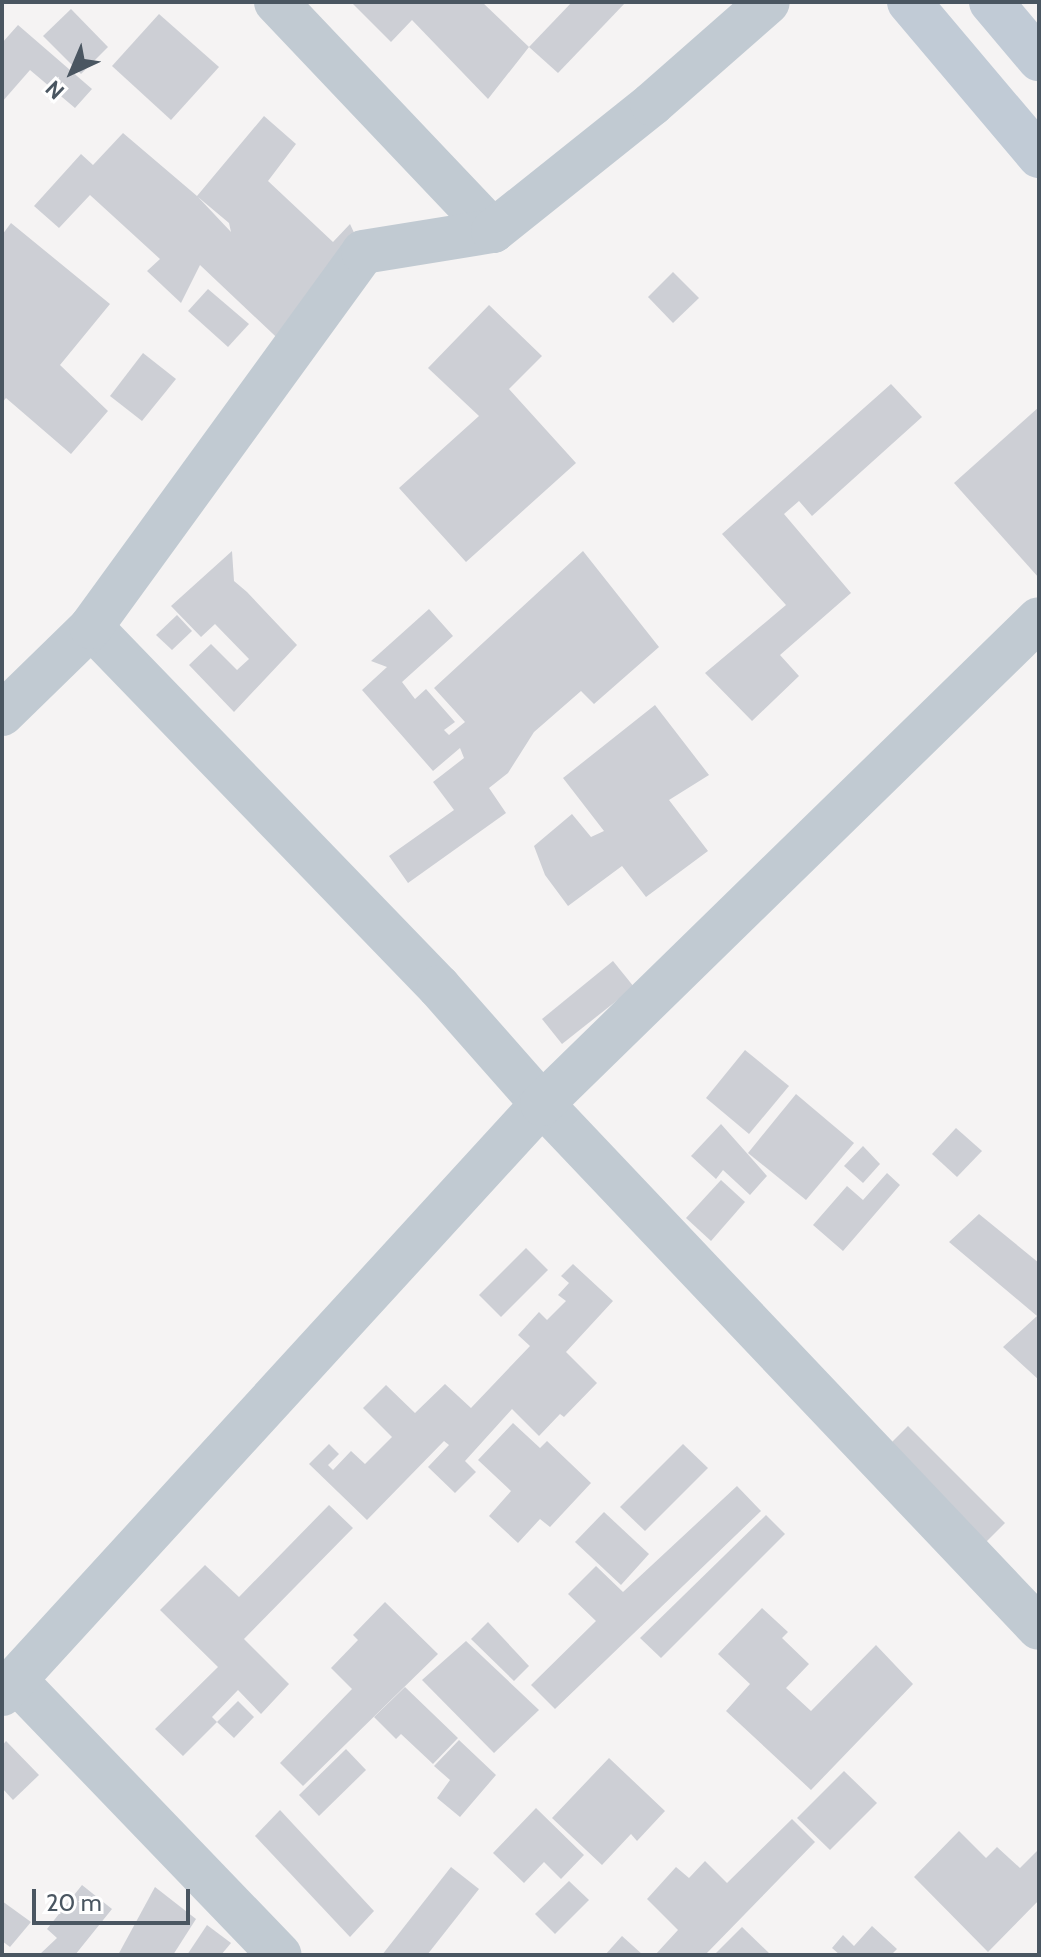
<!DOCTYPE html>
<style>
body{margin:0}
#map{position:relative;width:1041px;height:1957px;overflow:hidden;background:#f5f3f3;font-family:Cabin,sans-serif}
div>[style]{position:absolute}
.building>*{inset:0;background:#cdcfd5}
.minor>*{height:44px;margin:-22px;padding:0 22px;transform-origin:22px;border-radius:22px;background:#c1cad2}
.secondary>*{height:44px;margin:-22px;padding:0 22px;transform-origin:22px;border-radius:22px;background:#c1cbd6}
span{translate:-50% -50%;white-space:nowrap;text-align:center;line-height:1.15;-webkit-text-stroke:8px #fff;paint-order:stroke}
.frame{position:absolute;inset:0;border:4px solid #4a5661;pointer-events:none}
.north{position:absolute;left:32px;top:32px;width:80px;height:80px;-webkit-text-stroke:6px #fff;paint-order:stroke;rotate:224deg;font-size:22px;font-weight:700;line-height:32px;text-align:center;color:#4a5661}
.north::after{content:'';display:block;margin:auto;width:28px;height:36px;background:#4a5661;clip-path:polygon(50% 0,100% 100%,50% 72%,0 100%)}
.scale{position:absolute;left:32px;top:1889px;width:158px;height:36px;box-sizing:border-box;border:4px solid #4a5661;border-top:0;padding-left:10px;font-size:24px;line-height:28px;white-space:nowrap;color:#4a5661;-webkit-text-stroke:6px #fff;paint-order:stroke}
</style>
<div id="map">
<div class="building">
<i style="clip-path:polygon(351px 2px,482px 2px,529px 47px,488px 99px,412px 20px,391px 42px)"></i>
<i style="clip-path:polygon(572px 2px,626px 2px,558px 73px,529px 47px)"></i>
<i style="clip-path:polygon(71px 9px,108px 47px,81px 74px,43px 36px)"></i>
<i style="clip-path:polygon(159px 14px,219px 67px,171px 120px,112px 66px)"></i>
<i style="clip-path:polygon(18px 25px,92px 89px,75px 108px,30px 70px,2px 102px,2px 43px)"></i>
<i style="clip-path:polygon(evenodd,264px 116px,296px 144px,268px 181px,333px 242px,350px 224px,363px 252px,290px 350px,200px 265px,181px 303px,147px 271px,160px 259px,90px 195px,59px 228px,34px 206px,81px 154px,93px 165px,123px 133px,197px 196px,264px 116px,198px 197px,229px 223px,231px 232px,198px 197px)"></i>
<i style="clip-path:polygon(11px 223px,110px 304px,60px 365px,108px 411px,71px 454px,6px 398px,2px 403px,2px 235px)"></i>
<i style="clip-path:polygon(673px 272px,699px 298px,673px 323px,648px 297px)"></i>
<i style="clip-path:polygon(208px 289px,249px 324px,228px 347px,188px 311px)"></i>
<i style="clip-path:polygon(489px 305px,542px 356px,509px 389px,576px 463px,466px 562px,399px 488px,479px 416px,428px 368px)"></i>
<i style="clip-path:polygon(143px 353px,176px 379px,142px 421px,110px 396px)"></i>
<i style="clip-path:polygon(891px 384px,922px 417px,812px 516px,799px 501px,784px 514px,851px 593px,780px 655px,799px 676px,752px 721px,705px 673px,786px 605px,722px 534px)"></i>
<i style="clip-path:polygon(1039px 407px,1039px 578px,954px 483px)"></i>
<i style="clip-path:polygon(232px 551px,234px 581px,247px 592px,227px 611px,247px 592px,297px 645px,234px 712px,189px 665px,211px 644px,237px 670px,249px 659px,215px 624px,201px 637px,171px 606px)"></i>
<i style="clip-path:polygon(583px 551px,659px 647px,594px 704px,581px 691px,534px 732px,508px 773px,489px 788px,506px 813px,408px 883px,389px 856px,454px 810px,433px 782px,464px 758px,460px 748px,433px 771px,362px 690px,387px 667px,371px 661px,429px 609px,453px 636px,402px 682px,415px 699px,426px 689px,455px 722px,444px 730px,449px 735px,465px 722px,434px 688px)"></i>
<i style="clip-path:polygon(177px 615px,192px 631px,172px 650px,156px 635px)"></i>
<i style="clip-path:polygon(655px 705px,709px 775px,669px 800px,708px 851px,646px 897px,622px 866px,568px 906px,545px 875px,534px 846px,572px 814px,591px 837px,604px 831px,563px 778px)"></i>
<i style="clip-path:polygon(613px 961px,634px 987px,562px 1044px,542px 1019px)"></i>
<i style="clip-path:polygon(745px 1050px,789px 1086px,749px 1134px,706px 1098px)"></i>
<i style="clip-path:polygon(796px 1094px,854px 1143px,806px 1200px,748px 1153px)"></i>
<i style="clip-path:polygon(721px 1124px,767px 1176px,750px 1195px,723px 1170px,716px 1179px,691px 1156px)"></i>
<i style="clip-path:polygon(956px 1128px,982px 1151px,957px 1177px,932px 1154px)"></i>
<i style="clip-path:polygon(863px 1146px,880px 1164px,863px 1183px,844px 1166px)"></i>
<i style="clip-path:polygon(887px 1173px,900px 1185px,843px 1251px,813px 1225px,847px 1186px,863px 1200px)"></i>
<i style="clip-path:polygon(721px 1180px,745px 1202px,711px 1241px,686px 1218px)"></i>
<i style="clip-path:polygon(979px 1214px,1039px 1263px,1039px 1380px,1003px 1347px,1037px 1316px,949px 1242px)"></i>
<i style="clip-path:polygon(526px 1248px,548px 1270px,501px 1317px,479px 1295px)"></i>
<i style="clip-path:polygon(573px 1264px,613px 1301px,566px 1352px,597px 1383px,564px 1417px,560px 1414px,539px 1436px,512px 1409px,465px 1461px,476px 1472px,455px 1493px,428px 1467px,449px 1445px,444px 1441px,367px 1520px,309px 1464px,329px 1444px,339px 1454px,328px 1465px,333px 1470px,351px 1451px,365px 1464px,392px 1437px,363px 1408px,386px 1385px,415px 1413px,445px 1384px,471px 1408px,530px 1346px,518px 1335px,539px 1312px,547px 1320px,566px 1301px,558px 1295px,569px 1283px,561px 1276px)"></i>
<i style="clip-path:polygon(513px 1423px,540px 1448px,547px 1441px,591px 1483px,550px 1527px,540px 1519px,518px 1543px,489px 1516px,511px 1491px,478px 1460px)"></i>
<i style="clip-path:polygon(908px 1426px,1005px 1523px,961px 1567px,864px 1470px)"></i>
<i style="clip-path:polygon(683px 1444px,708px 1468px,645px 1531px,620px 1507px)"></i>
<i style="clip-path:polygon(737px 1486px,761px 1511px,555px 1709px,531px 1685px,596px 1621px,568px 1594px,596px 1566px,623px 1592px)"></i>
<i style="clip-path:polygon(329px 1505px,353px 1528px,244px 1639px,289px 1684px,261px 1714px,238px 1690px,212px 1717px,217px 1722px,183px 1756px,155px 1729px,218px 1667px,160px 1610px,205px 1565px,239px 1597px)"></i>
<i style="clip-path:polygon(604px 1512px,649px 1554px,621px 1585px,575px 1542px)"></i>
<i style="clip-path:polygon(766px 1515px,785px 1534px,661px 1658px,640px 1638px)"></i>
<i style="clip-path:polygon(385px 1602px,438px 1654px,303px 1786px,280px 1763px,352px 1689px,331px 1668px,358px 1640px,353px 1635px)"></i>
<i style="clip-path:polygon(762px 1608px,788px 1632px,782px 1638px,809px 1664px,786px 1688px,811px 1711px,876px 1645px,913px 1684px,811px 1790px,726px 1711px,750px 1684px,718px 1654px)"></i>
<i style="clip-path:polygon(488px 1622px,529px 1666px,514px 1681px,471px 1639px)"></i>
<i style="clip-path:polygon(466px 1641px,539px 1710px,494px 1753px,422px 1680px)"></i>
<i style="clip-path:polygon(405px 1687px,458px 1738px,433px 1764px,401px 1734px,396px 1739px,374px 1717px)"></i>
<i style="clip-path:polygon(238px 1701px,254px 1717px,234px 1738px,217px 1722px)"></i>
<i style="clip-path:polygon(459px 1740px,496px 1775px,460px 1817px,437px 1798px,450px 1780px,434px 1766px)"></i>
<i style="clip-path:polygon(6px 1741px,39px 1775px,13px 1800px,2px 1788px,2px 1746px)"></i>
<i style="clip-path:polygon(346px 1749px,366px 1770px,319px 1816px,299px 1795px)"></i>
<i style="clip-path:polygon(609px 1758px,665px 1811px,637px 1841px,631px 1834px,602px 1865px,552px 1818px)"></i>
<i style="clip-path:polygon(844px 1771px,877px 1803px,830px 1850px,797px 1818px)"></i>
<i style="clip-path:polygon(536px 1808px,584px 1855px,561px 1879px,544px 1862px,524px 1883px,493px 1853px)"></i>
<i style="clip-path:polygon(280px 1810px,374px 1911px,350px 1937px,255px 1836px)"></i>
<i style="clip-path:polygon(792px 1819px,815px 1842px,705px 1955px,655px 1955px,678px 1930px,647px 1899px,676px 1867px,689px 1878px,705px 1861px,727px 1883px)"></i>
<i style="clip-path:polygon(959px 1831px,986px 1858px,997px 1847px,1020px 1868px,1039px 1849px,1039px 1900px,988px 1952px,914px 1877px)"></i>
<i style="clip-path:polygon(451px 1867px,479px 1889px,427px 1955px,382px 1955px)"></i>
<i style="clip-path:polygon(569px 1881px,589px 1900px,555px 1934px,535px 1914px)"></i>
<i style="clip-path:polygon(82px 1885px,112px 1909px,75px 1955px,39px 1955px,57px 1938px,47px 1929px)"></i>
<i style="clip-path:polygon(155px 1887px,196px 1919px,173px 1955px,118px 1955px)"></i>
<i style="clip-path:polygon(2px 1901px,31px 1922px,10px 1947px,2px 1941px)"></i>
<i style="clip-path:polygon(207px 1925px,231px 1943px,221px 1955px,187px 1955px)"></i>
<i style="clip-path:polygon(872px 1926px,897px 1949px,891px 1955px,840px 1955px,832px 1948px,843px 1935px,854px 1946px)"></i>
<i style="clip-path:polygon(742px 1927px,771px 1955px,714px 1955px)"></i>
<i style="clip-path:polygon(622px 1936px,643px 1955px,605px 1955px)"></i>
</div>
<div class="minor">
<i style="left:276px;top:2px;width:315px;rotate:46.5deg"></i>
<i style="left:91px;top:627px;width:501px;rotate:45.97deg"></i>
<i style="left:439px;top:987px;width:156px;rotate:48.6deg"></i>
<i style="left:542px;top:1104px;width:722px;rotate:46.51deg"></i>
<i style="left:2px;top:714px;width:124px;rotate:-44.3deg"></i>
<i style="left:91px;top:627px;width:463px;rotate:-54deg"></i>
<i style="left:363px;top:252px;width:132px;rotate:-9.2deg"></i>
<i style="left:493px;top:231px;width:203px;rotate:-38.6deg"></i>
<i style="left:652px;top:104px;width:154px;rotate:-41.3deg"></i>
<i style="left:16px;top:1681px;width:380px;rotate:46.1deg"></i>
<i style="left:2px;top:1694px;width:800px;rotate:-47.53deg"></i>
<i style="left:542px;top:1104px;width:694px;rotate:-44.3deg"></i>
</div>
<div class="secondary">
<i style="left:909px;top:2px;width:202px;rotate:49.8deg"></i>
<i style="left:991px;top:2px;width:75px;rotate:49.9deg"></i>
</div>
<div class="frame"></div>
<div class="north">N</div>
<div class="scale">20 m</div>
</div>
